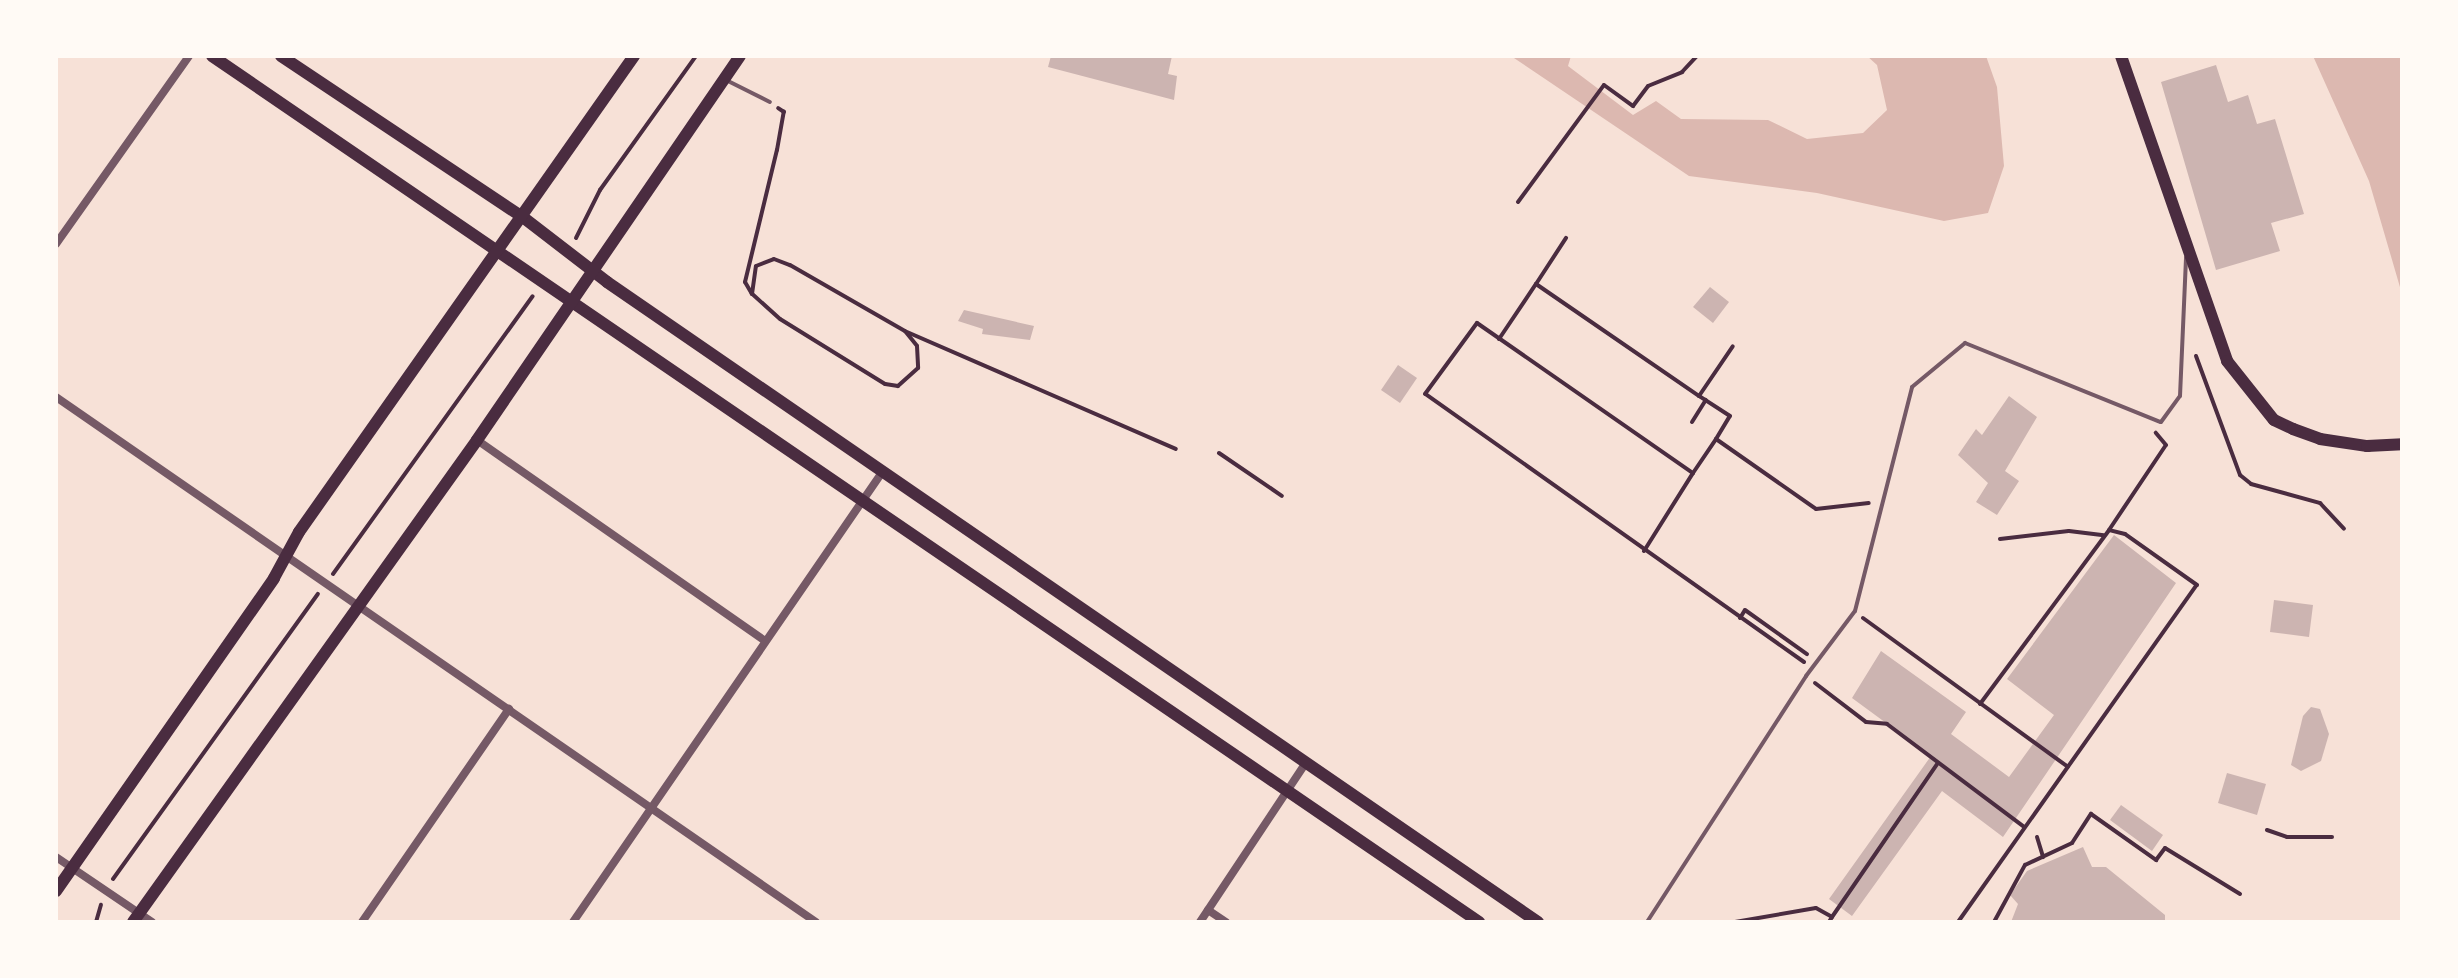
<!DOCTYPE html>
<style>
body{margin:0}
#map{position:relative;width:2458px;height:978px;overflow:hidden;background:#f7e1d7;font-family:"Archivo Narrow",sans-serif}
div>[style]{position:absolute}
.water>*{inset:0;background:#dcb8b0}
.building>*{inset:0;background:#ccb4b1}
.path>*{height:4px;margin:-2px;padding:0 2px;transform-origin:2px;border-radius:2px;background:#4a2c40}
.service>*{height:4px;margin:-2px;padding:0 2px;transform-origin:2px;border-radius:2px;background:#755966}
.minor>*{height:8px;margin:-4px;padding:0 4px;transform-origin:4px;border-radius:4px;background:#755966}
.secondary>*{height:12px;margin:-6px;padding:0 6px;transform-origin:6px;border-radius:6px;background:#4a2c40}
span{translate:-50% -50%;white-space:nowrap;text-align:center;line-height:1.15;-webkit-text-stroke:7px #fffaf5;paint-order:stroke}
.frame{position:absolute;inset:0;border:58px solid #fffaf5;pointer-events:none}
</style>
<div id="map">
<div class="water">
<i style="clip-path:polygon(1511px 56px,1571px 56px,1568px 66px,1633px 115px,1656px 101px,1681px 119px,1768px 120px,1807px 139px,1863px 133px,1887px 110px,1877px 65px,1867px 56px,1986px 56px,1997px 87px,2004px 166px,1988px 213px,1944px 221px,1817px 193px,1689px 176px)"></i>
<i style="clip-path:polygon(2313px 56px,2402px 56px,2402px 294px,2369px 181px)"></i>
</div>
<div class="building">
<i style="clip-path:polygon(1051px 56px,1172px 56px,1168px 74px,1177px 76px,1174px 100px,1048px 67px)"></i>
<i style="clip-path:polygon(2216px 65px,2228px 102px,2248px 95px,2257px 124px,2275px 119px,2304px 214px,2271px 223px,2280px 251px,2216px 270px,2161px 82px)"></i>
<i style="clip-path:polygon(1710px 287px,1729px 302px,1713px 323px,1693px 307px)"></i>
<i style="clip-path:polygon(964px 310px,1034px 326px,1030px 340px,982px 334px,983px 329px,958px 321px)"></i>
<i style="clip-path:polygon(1398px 365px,1417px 378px,1400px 403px,1381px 390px)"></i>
<i style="clip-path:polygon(2009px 396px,2037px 417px,2005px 471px,2019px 481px,1997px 515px,1976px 502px,1988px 483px,1958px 455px,1976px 429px,1982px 435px)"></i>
<i style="clip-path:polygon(2114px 535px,2176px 583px,2003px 837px,1942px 791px,1852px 916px,1829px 899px,1931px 756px,1852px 698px,1881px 651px,1966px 712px,1951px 734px,2009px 777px,2054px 715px,2007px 679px)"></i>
<i style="clip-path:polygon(2274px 600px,2313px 605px,2309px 637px,2270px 632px)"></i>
<i style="clip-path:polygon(2311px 707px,2320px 709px,2329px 734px,2321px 761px,2301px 771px,2291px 765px,2303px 716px)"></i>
<i style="clip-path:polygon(2227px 773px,2266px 784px,2257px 815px,2218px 803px)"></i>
<i style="clip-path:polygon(2121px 805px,2163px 835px,2152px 851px,2110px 820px)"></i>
<i style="clip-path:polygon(2083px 847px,2092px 867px,2106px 867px,2165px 915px,2165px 922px,2011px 922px,2018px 904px,2010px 895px,2027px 871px)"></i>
</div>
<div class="path">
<i style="left:1518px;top:202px;width:145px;rotate:-53.7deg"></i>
<i style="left:1604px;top:85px;width:36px;rotate:36deg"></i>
<i style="left:1633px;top:106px;width:25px;rotate:-53deg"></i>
<i style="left:1648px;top:86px;width:37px;rotate:-22deg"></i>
<i style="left:1682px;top:72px;width:22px;rotate:-47deg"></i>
<i style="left:576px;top:238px;width:54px;rotate:-63.4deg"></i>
<i style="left:600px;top:190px;width:165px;rotate:-54.4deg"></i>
<i style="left:1536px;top:284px;width:55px;rotate:-56.9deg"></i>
<i style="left:752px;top:294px;width:28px;rotate:-82deg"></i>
<i style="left:756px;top:266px;width:19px;rotate:-21deg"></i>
<i style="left:774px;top:259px;width:17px;rotate:21deg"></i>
<i style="left:790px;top:265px;width:133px;rotate:29.9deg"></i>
<i style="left:905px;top:331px;width:19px;rotate:51deg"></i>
<i style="left:917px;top:346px;width:22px;rotate:87deg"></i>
<i style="left:918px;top:368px;width:27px;rotate:138deg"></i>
<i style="left:898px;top:386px;width:13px;rotate:-171deg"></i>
<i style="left:885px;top:384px;width:123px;rotate:-148.2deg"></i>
<i style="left:780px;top:319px;width:38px;rotate:-138deg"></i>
<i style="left:752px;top:294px;width:14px;rotate:-120deg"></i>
<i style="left:745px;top:282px;width:136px;rotate:-76.4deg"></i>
<i style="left:777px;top:150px;width:39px;rotate:-80deg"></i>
<i style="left:784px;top:112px;width:7px;rotate:-146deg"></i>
<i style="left:907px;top:332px;width:293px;rotate:23.5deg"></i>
<i style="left:1499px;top:339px;width:66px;rotate:-56.1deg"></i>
<i style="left:1536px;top:284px;width:198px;rotate:34.5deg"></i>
<i style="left:2196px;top:356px;width:127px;rotate:69.7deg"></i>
<i style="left:2240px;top:475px;width:14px;rotate:39deg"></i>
<i style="left:2251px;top:484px;width:72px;rotate:15.4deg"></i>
<i style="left:2320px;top:503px;width:35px;rotate:47deg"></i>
<i style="left:1692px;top:422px;width:26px;rotate:-58deg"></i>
<i style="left:1716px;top:439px;width:27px;rotate:-59deg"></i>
<i style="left:1730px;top:416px;width:37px;rotate:-147deg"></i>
<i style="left:1699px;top:396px;width:60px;rotate:-55.8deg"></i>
<i style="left:1219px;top:453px;width:76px;rotate:34.3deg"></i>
<i style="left:2000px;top:539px;width:69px;rotate:-6.6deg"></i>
<i style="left:2069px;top:531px;width:35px;rotate:7deg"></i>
<i style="left:1644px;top:551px;width:92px;rotate:-57.9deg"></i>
<i style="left:333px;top:574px;width:342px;rotate:-54.3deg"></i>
<i style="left:1740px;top:618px;width:9px;rotate:-58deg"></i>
<i style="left:1745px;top:610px;width:76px;rotate:35.4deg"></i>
<i style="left:1863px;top:618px;width:253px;rotate:36deg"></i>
<i style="left:1804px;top:662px;width:464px;rotate:-144.7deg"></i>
<i style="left:1425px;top:394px;width:88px;rotate:-53.8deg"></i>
<i style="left:1477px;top:323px;width:263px;rotate:34.8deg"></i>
<i style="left:1693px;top:473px;width:41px;rotate:-55.9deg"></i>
<i style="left:1716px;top:439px;width:122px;rotate:35deg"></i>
<i style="left:1816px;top:509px;width:53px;rotate:-6.5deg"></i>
<i style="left:1815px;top:683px;width:64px;rotate:37.4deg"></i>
<i style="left:1866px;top:722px;width:21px;rotate:5deg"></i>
<i style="left:1887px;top:724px;width:171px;rotate:36.9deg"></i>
<i style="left:1980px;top:704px;width:217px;rotate:-53.4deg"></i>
<i style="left:2267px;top:830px;width:21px;rotate:19deg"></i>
<i style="left:2287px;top:837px;width:45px"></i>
<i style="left:2037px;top:837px;width:21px;rotate:73deg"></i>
<i style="left:113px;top:879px;width:351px;rotate:-54.3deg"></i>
<i style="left:1832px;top:917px;width:187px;rotate:-55.5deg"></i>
<i style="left:96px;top:922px;width:18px;rotate:-74deg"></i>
<i style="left:1735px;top:922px;width:82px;rotate:-9.8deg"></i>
<i style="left:1816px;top:908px;width:18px;rotate:29deg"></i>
<i style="left:1832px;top:917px;width:6px;rotate:121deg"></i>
<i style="left:1958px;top:922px;width:413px;rotate:-54.7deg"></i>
<i style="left:2197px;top:585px;width:88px;rotate:-144.7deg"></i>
<i style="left:2125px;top:534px;width:16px;rotate:-166deg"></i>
<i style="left:2109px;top:530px;width:102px;rotate:-56.2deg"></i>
<i style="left:2166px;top:445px;width:16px;rotate:-130deg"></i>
<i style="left:1994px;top:922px;width:65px;rotate:-61.5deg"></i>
<i style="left:2025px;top:865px;width:52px;rotate:-25.1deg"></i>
<i style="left:2072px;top:843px;width:35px;rotate:-57deg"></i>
<i style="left:2091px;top:814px;width:80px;rotate:35.3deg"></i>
<i style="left:2156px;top:860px;width:15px;rotate:-53deg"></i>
<i style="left:2165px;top:848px;width:88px;rotate:31.5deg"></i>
</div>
<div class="service">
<i style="left:726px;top:80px;width:49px;rotate:26.6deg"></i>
<i style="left:1647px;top:922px;width:293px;rotate:-57.1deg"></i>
<i style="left:1806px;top:676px;width:81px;rotate:-53deg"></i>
<i style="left:1855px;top:611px;width:231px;rotate:-75.7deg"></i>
<i style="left:1912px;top:387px;width:69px;rotate:-39.7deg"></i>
<i style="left:1965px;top:343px;width:211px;rotate:22deg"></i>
<i style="left:2161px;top:422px;width:32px;rotate:-54deg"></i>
<i style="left:2180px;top:396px;width:139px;rotate:-87.5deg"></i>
</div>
<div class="minor">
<i style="left:56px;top:244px;width:230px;rotate:-54.7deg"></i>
<i style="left:56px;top:397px;width:924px;rotate:34.64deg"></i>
<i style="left:477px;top:440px;width:351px;rotate:34.9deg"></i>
<i style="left:56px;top:857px;width:116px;rotate:34.1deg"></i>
<i style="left:1208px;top:910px;width:22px;rotate:34deg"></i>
<i style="left:362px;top:922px;width:259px;rotate:-55.4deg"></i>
<i style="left:573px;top:922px;width:547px;rotate:-55.5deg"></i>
<i style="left:1200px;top:922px;width:190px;rotate:-56.4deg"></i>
</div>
<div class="secondary">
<i style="left:212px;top:56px;width:1535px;rotate:34.35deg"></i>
<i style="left:281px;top:56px;width:292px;rotate:33.7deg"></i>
<i style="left:524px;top:218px;width:105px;rotate:37.6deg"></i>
<i style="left:607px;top:282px;width:1130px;rotate:34.51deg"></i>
<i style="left:2121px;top:56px;width:323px;rotate:70.8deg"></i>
<i style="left:2227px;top:361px;width:75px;rotate:51.5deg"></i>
<i style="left:2274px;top:420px;width:21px;rotate:25deg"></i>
<i style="left:2293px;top:429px;width:29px;rotate:20deg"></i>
<i style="left:2320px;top:439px;width:48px;rotate:8.5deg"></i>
<i style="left:2367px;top:446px;width:35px;rotate:-3deg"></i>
<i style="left:56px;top:891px;width:381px;rotate:-55.1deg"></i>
<i style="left:274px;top:578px;width:52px;rotate:-61.5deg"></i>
<i style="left:299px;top:532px;width:582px;rotate:-54.86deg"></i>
<i style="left:133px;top:922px;width:592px;rotate:-54.48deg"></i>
<i style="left:477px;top:440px;width:465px;rotate:-55.6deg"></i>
</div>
<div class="frame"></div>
</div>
